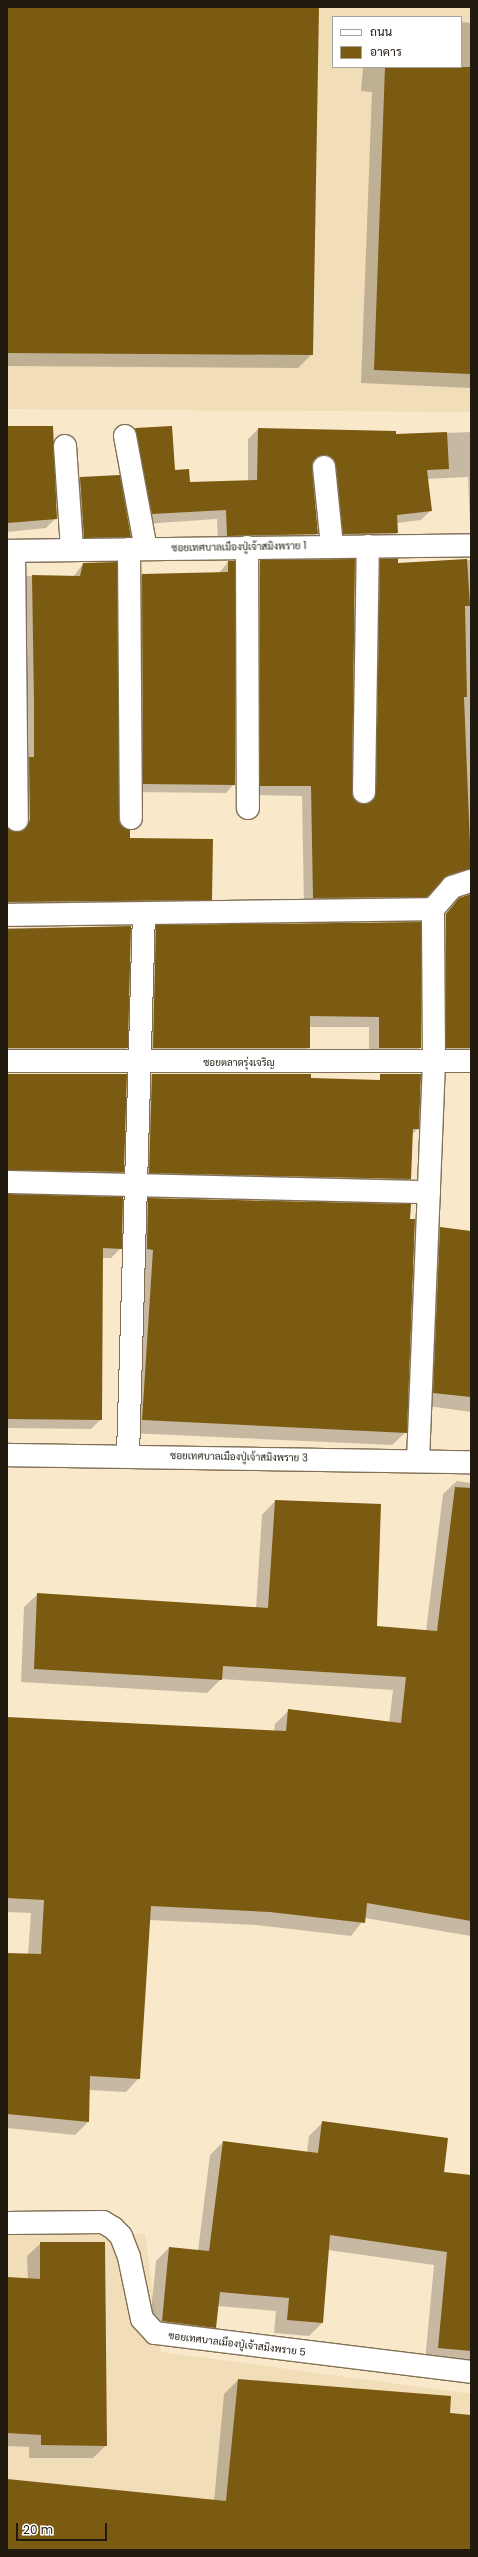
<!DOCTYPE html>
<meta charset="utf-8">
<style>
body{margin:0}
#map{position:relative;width:478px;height:2557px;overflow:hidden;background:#f9e8ca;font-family:Poppins,Sarabun,sans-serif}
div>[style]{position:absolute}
.built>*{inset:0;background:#f1ddb8}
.shadow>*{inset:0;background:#0003}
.building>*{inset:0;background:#7b5a11}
.roads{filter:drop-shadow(1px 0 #807156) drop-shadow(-1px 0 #807156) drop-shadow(0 1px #807156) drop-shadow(0 -1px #807156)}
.street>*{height:22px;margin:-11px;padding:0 11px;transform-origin:11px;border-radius:11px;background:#fff}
span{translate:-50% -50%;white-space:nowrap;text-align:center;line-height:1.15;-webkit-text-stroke:4px #fff;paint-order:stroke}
.street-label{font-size:10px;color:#201a0f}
.frame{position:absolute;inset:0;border:8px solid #201a0f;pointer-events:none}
.legend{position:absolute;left:332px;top:16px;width:130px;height:52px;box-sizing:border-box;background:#fff;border:1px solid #a6a39f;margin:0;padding:5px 7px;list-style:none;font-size:12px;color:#201a0f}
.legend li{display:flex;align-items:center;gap:8px;height:20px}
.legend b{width:20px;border:1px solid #a6a39f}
.scale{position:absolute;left:16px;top:2523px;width:91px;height:18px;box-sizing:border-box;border:2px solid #201a0f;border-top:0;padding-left:5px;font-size:12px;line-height:14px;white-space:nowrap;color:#201a0f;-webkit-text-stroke:3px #fff;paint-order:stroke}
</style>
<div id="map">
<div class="built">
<i style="clip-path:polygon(evenodd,7px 7px,471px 7px,471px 412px,7px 409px,7px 7px,333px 17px,461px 17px,461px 67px,333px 67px,333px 17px)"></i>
<i style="clip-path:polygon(7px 2234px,145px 2234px,161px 2352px,471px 2394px,471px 2550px,7px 2550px)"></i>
</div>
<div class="shadow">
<i style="clip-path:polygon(7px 7px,318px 7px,312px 354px,298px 368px,7px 366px)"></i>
<i style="clip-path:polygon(461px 22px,471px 23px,471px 388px,361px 383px,372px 92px,361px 91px,363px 67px,461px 67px)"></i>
<i style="clip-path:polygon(7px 426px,56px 518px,46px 528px,7px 532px)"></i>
<i style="clip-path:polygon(135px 429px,189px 483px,248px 481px,248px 439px,258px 429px,395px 435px,471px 432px,471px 548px,468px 477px,427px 479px,430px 511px,421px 520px,397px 523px,397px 533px,387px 543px,334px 544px,320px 465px,311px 464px,317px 534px,307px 544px,218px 545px,217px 519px,143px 524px,126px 439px)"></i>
<i style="clip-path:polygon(119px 476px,130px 537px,121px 545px,75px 546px,71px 486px,80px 478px)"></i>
<i style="clip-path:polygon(354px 560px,350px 792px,357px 803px,366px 804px,371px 569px,381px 560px,397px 564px,471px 560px,471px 883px,457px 878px,438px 884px,416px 906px,304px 908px,302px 796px,251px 795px,250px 571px,260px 561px)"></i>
<i style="clip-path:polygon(228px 562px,234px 784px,226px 793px,135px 792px,133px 584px,142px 575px,219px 573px)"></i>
<i style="clip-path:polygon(83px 564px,119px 825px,129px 839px,211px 899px,201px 909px,7px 912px,7px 828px,18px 834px,20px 831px,17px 586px,27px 576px,73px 577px)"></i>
<i style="clip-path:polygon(471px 894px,471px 1063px,437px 1058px,436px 924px,460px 899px)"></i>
<i style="clip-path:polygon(420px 923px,420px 1048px,410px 1059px,369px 1059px,369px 1027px,309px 1027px,309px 1048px,299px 1059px,142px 1059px,146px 937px,157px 926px)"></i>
<i style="clip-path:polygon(130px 927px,127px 1048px,117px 1058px,7px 1058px,7px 928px)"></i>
<i style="clip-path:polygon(7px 1074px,123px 1172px,113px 1182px,7px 1179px)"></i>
<i style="clip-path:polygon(152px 1074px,310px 1079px,418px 1129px,411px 1135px,410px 1179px,400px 1189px,139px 1183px,142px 1085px)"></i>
<i style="clip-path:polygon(7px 1196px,121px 1248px,111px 1258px,102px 1258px,101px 1419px,91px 1429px,7px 1428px)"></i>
<i style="clip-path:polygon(149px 1199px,406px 1432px,392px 1445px,129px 1433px,135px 1212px)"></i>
<i style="clip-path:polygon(440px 1228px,471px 1232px,471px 1412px,421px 1405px,428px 1241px)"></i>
<i style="clip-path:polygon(457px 1481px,471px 1483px,471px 1936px,365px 1918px,351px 1936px,256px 1925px,149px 1920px,139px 2078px,126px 2092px,89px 2090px,88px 2122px,75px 2135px,7px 2128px,7px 1954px,28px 1954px,31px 1913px,7px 1912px,7px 1718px,274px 1732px,275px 1724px,288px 1711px,389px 1723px,393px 1690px,221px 1679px,207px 1693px,21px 1682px,24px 1607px,38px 1594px,256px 1608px,262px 1515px,275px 1501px,376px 1627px,426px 1631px,443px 1494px)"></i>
<i style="clip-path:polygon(323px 2122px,443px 2173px,471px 2176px,471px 2366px,425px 2361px,434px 2265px,328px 2250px,322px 2323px,309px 2336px,274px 2333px,276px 2311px,218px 2306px,215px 2327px,202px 2341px,149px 2334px,156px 2261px,169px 2248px,198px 2251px,210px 2155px,223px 2142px,307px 2153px,309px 2136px)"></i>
<i style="clip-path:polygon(40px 2244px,106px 2445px,93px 2458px,29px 2458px,29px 2447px,7px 2446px,7px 2278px,28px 2279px,27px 2256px)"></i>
<i style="clip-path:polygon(238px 2380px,471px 2416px,471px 2550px,7px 2550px,7px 2480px,214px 2501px,224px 2394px)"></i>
</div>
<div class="building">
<i style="clip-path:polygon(7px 7px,319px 7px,313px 355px,7px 353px)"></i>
<i style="clip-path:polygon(385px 67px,471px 67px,471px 374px,374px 370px)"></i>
<i style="clip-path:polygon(7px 426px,53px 426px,57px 519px,7px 523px)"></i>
<i style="clip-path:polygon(172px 426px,175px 470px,189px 469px,190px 482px,257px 480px,258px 428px,396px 431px,396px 434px,447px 432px,449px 469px,427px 470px,432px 511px,397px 515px,398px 533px,343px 534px,336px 465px,329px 456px,322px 455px,313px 462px,312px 468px,318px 534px,227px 536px,226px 510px,152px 514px,135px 428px)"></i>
<i style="clip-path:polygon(120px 475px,131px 537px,84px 538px,80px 477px)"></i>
<i style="clip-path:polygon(398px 558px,398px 563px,467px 559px,470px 606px,465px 606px,467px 697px,464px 697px,471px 869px,448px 875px,427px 897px,313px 898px,311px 786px,260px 786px,260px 560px,355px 559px,352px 792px,357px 802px,364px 804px,374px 799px,376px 792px,380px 559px)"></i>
<i style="clip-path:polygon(228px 561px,235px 561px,235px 785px,143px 784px,142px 574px,228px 572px)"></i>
<i style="clip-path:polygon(117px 562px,120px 824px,130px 830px,130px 838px,213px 839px,212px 900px,8px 902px,7px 827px,17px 832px,23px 831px,30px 820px,29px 757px,34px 757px,34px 702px,32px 575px,80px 576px,83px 563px)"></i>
<i style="clip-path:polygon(471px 894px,471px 1048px,446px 1048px,446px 914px,459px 898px)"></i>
<i style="clip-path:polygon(421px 922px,421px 1048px,379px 1048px,379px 1017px,310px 1016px,310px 1048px,153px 1048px,156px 925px)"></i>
<i style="clip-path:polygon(131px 926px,128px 1048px,7px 1048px,7px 929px)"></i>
<i style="clip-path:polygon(7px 1074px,127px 1074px,124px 1172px,7px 1170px)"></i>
<i style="clip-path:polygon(152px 1074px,311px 1074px,311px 1078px,380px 1080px,380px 1074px,421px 1074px,419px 1129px,413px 1129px,411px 1179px,149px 1173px)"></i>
<i style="clip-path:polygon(7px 1194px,123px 1197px,122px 1249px,103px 1248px,102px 1420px,7px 1419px)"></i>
<i style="clip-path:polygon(148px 1198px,411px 1204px,410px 1219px,415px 1219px,407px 1433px,142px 1420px,153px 1250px,147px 1249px)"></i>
<i style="clip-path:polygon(440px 1227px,471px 1231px,471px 1397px,433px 1393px)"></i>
<i style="clip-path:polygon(455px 1487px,471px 1488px,471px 1921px,367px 1903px,365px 1923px,270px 1912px,151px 1906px,140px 2079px,90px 2076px,89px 2122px,7px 2114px,7px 1953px,41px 1954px,44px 1900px,7px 1898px,7px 1717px,286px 1731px,288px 1709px,401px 1723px,406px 1677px,223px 1666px,222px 1680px,34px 1669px,37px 1593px,268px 1608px,275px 1500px,381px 1504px,377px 1626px,437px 1631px)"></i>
<i style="clip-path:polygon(322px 2121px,448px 2138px,444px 2172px,471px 2175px,471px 2351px,438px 2348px,447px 2252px,330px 2235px,323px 2323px,287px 2320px,289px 2298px,220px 2292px,216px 2328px,162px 2321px,169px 2247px,209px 2251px,223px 2141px,318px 2153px)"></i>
<i style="clip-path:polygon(40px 2242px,105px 2242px,107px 2446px,41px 2445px,41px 2435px,7px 2433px,7px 2277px,40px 2279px)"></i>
<i style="clip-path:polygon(238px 2379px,451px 2396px,450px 2413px,471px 2415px,471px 2550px,7px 2550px,7px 2479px,226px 2501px)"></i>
</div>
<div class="roads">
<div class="street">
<i style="left:125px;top:436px;width:115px;rotate:79.5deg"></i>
<i style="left:65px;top:446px;width:104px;rotate:86.1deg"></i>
<i style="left:324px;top:467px;width:79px;rotate:84.2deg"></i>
<i style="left:247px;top:547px;width:261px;rotate:89.8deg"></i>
<i style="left:129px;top:549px;width:269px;rotate:89.6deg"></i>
<i style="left:7px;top:551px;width:464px;rotate:-0.7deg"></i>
<i style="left:14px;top:551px;width:269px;rotate:89.4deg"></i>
<i style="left:364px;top:792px;width:246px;rotate:-89.1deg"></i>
<i style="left:7px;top:915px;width:426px;rotate:-0.8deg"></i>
<i style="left:7px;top:1061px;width:464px"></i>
<i style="left:7px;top:1182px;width:422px;rotate:1.4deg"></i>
<i style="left:7px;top:1455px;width:464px;rotate:0.9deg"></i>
<i style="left:128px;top:1455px;width:541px;rotate:-88.31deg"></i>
<i style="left:418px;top:1461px;width:399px;rotate:-87.7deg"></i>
<i style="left:434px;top:1062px;width:153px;rotate:-90.4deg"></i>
<i style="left:433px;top:909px;width:29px;rotate:-49deg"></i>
<i style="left:452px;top:887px;width:20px;rotate:-18deg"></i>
<i style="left:7px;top:2223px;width:96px;rotate:-0.6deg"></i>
<i style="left:103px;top:2222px;width:12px;rotate:31deg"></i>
<i style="left:113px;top:2228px;width:11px;rotate:45deg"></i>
<i style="left:121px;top:2236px;width:22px;rotate:69deg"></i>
<i style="left:129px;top:2257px;width:63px;rotate:78.2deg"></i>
<i style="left:142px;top:2319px;width:19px;rotate:47deg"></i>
<i style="left:155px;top:2333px;width:318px;rotate:7deg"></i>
</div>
</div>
<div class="street-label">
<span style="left:239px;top:547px;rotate:-1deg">ซอยเทศบาลเมืองปู่เจ้าสมิงพราย 1</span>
<span style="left:239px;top:1063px">ซอยตลาดรุ่งเจริญ</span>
<span style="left:239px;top:1457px;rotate:1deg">ซอยเทศบาลเมืองปู่เจ้าสมิงพราย 3</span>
<span style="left:237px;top:2344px;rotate:7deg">ซอยเทศบาลเมืองปู่เจ้าสมิงพราย 5</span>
</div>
<div class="frame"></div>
<ul class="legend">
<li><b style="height:5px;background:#fff"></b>ถนน</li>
<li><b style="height:11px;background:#7b5a11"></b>อาคาร</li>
</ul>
<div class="scale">20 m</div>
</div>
